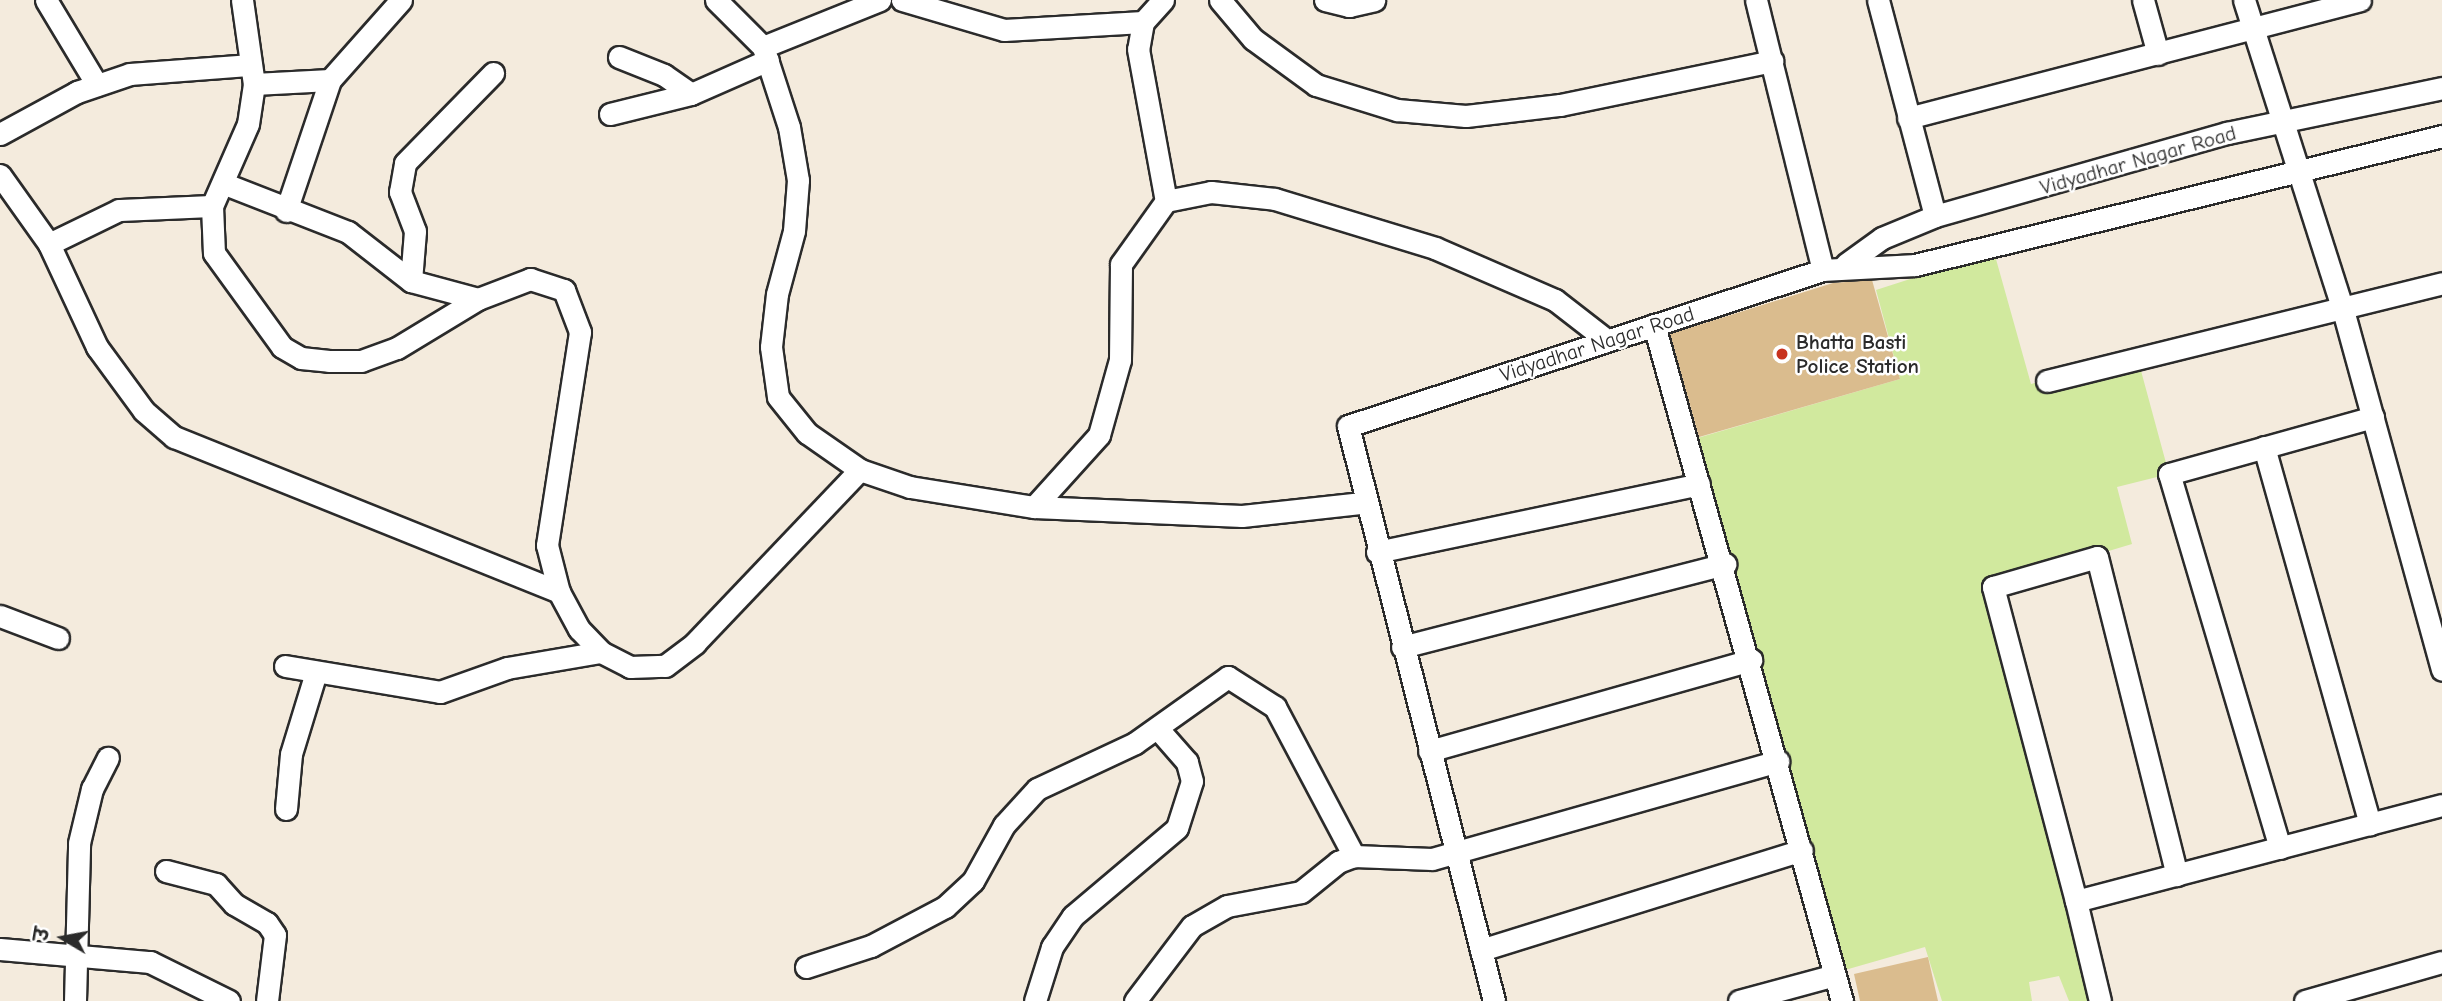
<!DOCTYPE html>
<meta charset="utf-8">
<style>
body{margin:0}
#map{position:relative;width:2442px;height:1001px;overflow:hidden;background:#f4ebdd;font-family:"Comic Neue","Playpen Sans Deva",sans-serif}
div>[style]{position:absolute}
.green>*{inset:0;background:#d1e99e}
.building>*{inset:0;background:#dabc8e}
.roads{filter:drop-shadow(2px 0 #2b2b2b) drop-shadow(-2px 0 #2b2b2b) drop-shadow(0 2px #2b2b2b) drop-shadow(0 -2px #2b2b2b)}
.minor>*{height:21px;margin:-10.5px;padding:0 10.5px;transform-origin:10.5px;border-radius:10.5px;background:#fff}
.dots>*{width:19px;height:19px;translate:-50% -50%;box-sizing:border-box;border:4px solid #fff;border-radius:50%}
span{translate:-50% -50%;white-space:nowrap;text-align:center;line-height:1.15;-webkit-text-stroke:5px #fff;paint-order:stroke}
.street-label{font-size:21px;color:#2b2b2b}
.poi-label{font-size:21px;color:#2b2b2b;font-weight:700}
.left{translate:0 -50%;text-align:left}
.north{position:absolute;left:28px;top:903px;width:70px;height:70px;-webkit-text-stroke:5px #fff;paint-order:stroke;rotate:280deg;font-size:19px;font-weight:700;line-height:28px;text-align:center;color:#2b2b2b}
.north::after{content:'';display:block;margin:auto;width:24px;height:32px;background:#2b2b2b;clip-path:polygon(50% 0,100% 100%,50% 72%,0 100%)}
</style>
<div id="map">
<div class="green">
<i style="clip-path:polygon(1994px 252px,2031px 384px,2137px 356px,2169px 474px,2117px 487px,2132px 544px,1989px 587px,2096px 1001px,2069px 1001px,2059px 976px,2029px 982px,2032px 1001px,1942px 1001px,1925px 947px,1845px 970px,1694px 439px,1900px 379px,1876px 290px)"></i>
</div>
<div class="building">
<i style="clip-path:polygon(1872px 280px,1900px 379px,1699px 437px,1670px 334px,1833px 283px)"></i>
<i style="clip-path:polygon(1928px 957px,1938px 1001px,1860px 1001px,1854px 974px)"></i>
</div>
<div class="roads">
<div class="minor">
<i style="left:46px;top:0;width:99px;rotate:59deg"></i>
<i style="left:242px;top:0;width:85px;rotate:81.9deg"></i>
<i style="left:254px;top:84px;width:40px;rotate:98.5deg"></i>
<i style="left:248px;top:124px;width:90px;rotate:113.7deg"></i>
<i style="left:212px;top:206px;width:47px;rotate:87.6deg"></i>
<i style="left:214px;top:253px;width:116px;rotate:54.1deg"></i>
<i style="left:282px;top:347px;width:22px;rotate:30deg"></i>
<i style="left:301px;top:358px;width:28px;rotate:6deg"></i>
<i style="left:329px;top:361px;width:32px"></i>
<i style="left:361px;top:361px;width:38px;rotate:-20deg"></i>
<i style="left:397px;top:348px;width:95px;rotate:-31.2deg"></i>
<i style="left:478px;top:299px;width:56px;rotate:-21deg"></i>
<i style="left:530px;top:279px;width:36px;rotate:18deg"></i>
<i style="left:564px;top:290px;width:45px;rotate:69.1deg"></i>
<i style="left:580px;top:332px;width:216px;rotate:98.8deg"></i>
<i style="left:547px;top:545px;width:49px;rotate:75.7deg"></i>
<i style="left:559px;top:592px;width:42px;rotate:61.6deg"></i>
<i style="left:579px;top:629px;width:32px;rotate:46deg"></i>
<i style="left:601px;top:652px;width:33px;rotate:27deg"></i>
<i style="left:630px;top:667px;width:35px;rotate:-2deg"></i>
<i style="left:665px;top:666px;width:38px;rotate:-37deg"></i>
<i style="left:695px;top:643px;width:239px;rotate:-46.4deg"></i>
<i style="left:716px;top:0;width:66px;rotate:45deg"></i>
<i style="left:763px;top:47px;width:84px;rotate:72deg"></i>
<i style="left:789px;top:127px;width:54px;rotate:80.4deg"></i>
<i style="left:798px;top:180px;width:51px;rotate:94.5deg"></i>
<i style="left:794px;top:231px;width:65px;rotate:105.1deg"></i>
<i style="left:777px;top:294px;width:53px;rotate:96.5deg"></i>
<i style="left:771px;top:347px;width:50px;rotate:82deg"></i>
<i style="left:778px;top:397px;width:46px;rotate:51.1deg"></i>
<i style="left:807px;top:433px;width:65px;rotate:34.9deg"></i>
<i style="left:860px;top:470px;width:53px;rotate:18.8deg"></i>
<i style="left:910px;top:487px;width:126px;rotate:9.2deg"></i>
<i style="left:1034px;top:507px;width:208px;rotate:2.5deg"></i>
<i style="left:1242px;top:516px;width:121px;rotate:-6.2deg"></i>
<i style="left:902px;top:0;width:106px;rotate:16.4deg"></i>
<i style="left:1004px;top:30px;width:139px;rotate:-3.3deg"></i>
<i style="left:1163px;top:0;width:30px;rotate:132deg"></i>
<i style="left:1143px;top:22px;width:27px;rotate:100deg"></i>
<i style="left:1138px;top:49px;width:155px;rotate:79.6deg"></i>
<i style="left:1166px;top:201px;width:46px;rotate:-11.3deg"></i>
<i style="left:1211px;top:192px;width:64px;rotate:6.2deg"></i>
<i style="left:1275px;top:199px;width:167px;rotate:17deg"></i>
<i style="left:1435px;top:248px;width:131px;rotate:23.4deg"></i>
<i style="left:1555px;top:300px;width:62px;rotate:37.8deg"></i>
<i style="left:1220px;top:0;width:51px;rotate:49.8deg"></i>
<i style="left:1253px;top:39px;width:78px;rotate:36.1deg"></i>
<i style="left:1316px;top:85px;width:85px;rotate:17.2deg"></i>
<i style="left:1397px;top:110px;width:69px;rotate:5deg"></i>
<i style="left:1466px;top:116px;width:95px;rotate:-6.7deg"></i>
<i style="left:1560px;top:105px;width:217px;rotate:-11.7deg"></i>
<i style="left:1325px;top:0;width:25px;rotate:14deg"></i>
<i style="left:1349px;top:6px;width:26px;rotate:-13deg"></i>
<i style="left:1756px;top:0;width:278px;rotate:76.1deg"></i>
<i style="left:1878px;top:0;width:223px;rotate:75.2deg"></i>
<i style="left:2143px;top:0;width:56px;rotate:74.5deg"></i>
<i style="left:2244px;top:0;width:325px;rotate:72.3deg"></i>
<i style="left:2343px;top:310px;width:373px;rotate:74.6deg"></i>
<i style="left:763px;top:47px;width:126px;rotate:-21.9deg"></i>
<i style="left:619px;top:57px;width:48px;rotate:21.8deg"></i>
<i style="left:664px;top:75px;width:33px;rotate:35deg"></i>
<i style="left:691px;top:94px;width:84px;rotate:-23.8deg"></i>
<i style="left:254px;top:84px;width:76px;rotate:-3deg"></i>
<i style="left:610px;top:114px;width:83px;rotate:-13.9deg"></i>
<i style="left:1908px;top:118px;width:467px;rotate:-14.6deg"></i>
<i style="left:0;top:134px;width:88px;rotate:-28.6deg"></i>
<i style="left:77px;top:92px;width:56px;rotate:-18.8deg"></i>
<i style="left:130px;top:74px;width:121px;rotate:-4.3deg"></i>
<i style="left:0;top:175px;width:85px;rotate:54.6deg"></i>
<i style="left:49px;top:244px;width:114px;rotate:65deg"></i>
<i style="left:97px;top:347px;width:79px;rotate:53.7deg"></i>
<i style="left:144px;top:411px;width:40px;rotate:41deg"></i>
<i style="left:174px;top:437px;width:415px;rotate:21.9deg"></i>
<i style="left:225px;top:184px;width:132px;rotate:21.3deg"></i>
<i style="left:348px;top:232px;width:80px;rotate:37.9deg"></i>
<i style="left:411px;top:281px;width:69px;rotate:15deg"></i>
<i style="left:286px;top:211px;width:138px;rotate:-71.4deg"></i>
<i style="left:330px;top:80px;width:107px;rotate:-48.4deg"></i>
<i style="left:49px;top:244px;width:78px;rotate:-25.9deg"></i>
<i style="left:119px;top:210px;width:93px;rotate:-2.5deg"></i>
<i style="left:1846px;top:264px;width:44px;rotate:-35.8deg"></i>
<i style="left:1882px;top:238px;width:57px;rotate:-22.5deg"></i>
<i style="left:1935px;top:216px;width:304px;rotate:-15.9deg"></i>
<i style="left:2227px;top:133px;width:220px;rotate:-11.8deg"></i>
<i style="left:411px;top:281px;width:50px;rotate:-85.4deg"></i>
<i style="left:415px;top:231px;width:42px;rotate:-111deg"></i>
<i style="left:400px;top:192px;width:29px;rotate:-80deg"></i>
<i style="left:405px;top:163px;width:126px;rotate:-45.6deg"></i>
<i style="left:1654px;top:325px;width:702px;rotate:74.46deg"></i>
<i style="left:2047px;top:381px;width:407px;rotate:-13.9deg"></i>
<i style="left:2264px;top:447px;width:392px;rotate:74.3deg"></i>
<i style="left:1034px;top:507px;width:97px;rotate:-47.9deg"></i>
<i style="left:1099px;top:435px;width:78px;rotate:-74.4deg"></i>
<i style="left:1120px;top:360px;width:96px;rotate:-89.4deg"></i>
<i style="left:1121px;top:264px;width:77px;rotate:-54.5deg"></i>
<i style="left:1377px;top:552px;width:329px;rotate:-11.9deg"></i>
<i style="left:0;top:616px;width:62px;rotate:20.8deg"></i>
<i style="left:1402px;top:647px;width:334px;rotate:-14.4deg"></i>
<i style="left:285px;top:666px;width:157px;rotate:9.5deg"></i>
<i style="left:440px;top:692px;width:71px;rotate:-19.7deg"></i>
<i style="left:507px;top:668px;width:95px;rotate:-9.7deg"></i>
<i style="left:1429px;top:751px;width:335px;rotate:-15.8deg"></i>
<i style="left:286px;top:809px;width:55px;rotate:-84.8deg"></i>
<i style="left:291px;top:754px;width:86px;rotate:-73deg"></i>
<i style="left:2280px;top:848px;width:390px;rotate:-106.5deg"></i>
<i style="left:2169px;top:474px;width:212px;rotate:-15.6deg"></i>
<i style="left:166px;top:871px;width:52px;rotate:14.6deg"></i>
<i style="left:216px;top:884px;width:27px;rotate:48deg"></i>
<i style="left:234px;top:904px;width:38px;rotate:30deg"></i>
<i style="left:267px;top:923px;width:14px;rotate:56deg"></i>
<i style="left:275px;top:935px;width:66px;rotate:96.9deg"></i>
<i style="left:2076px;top:901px;width:325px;rotate:-104.8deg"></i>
<i style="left:1993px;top:587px;width:108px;rotate:-16.1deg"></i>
<i style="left:2097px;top:557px;width:328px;rotate:75.9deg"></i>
<i style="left:0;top:949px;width:151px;rotate:5deg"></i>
<i style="left:150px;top:962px;width:88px;rotate:26.3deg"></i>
<i style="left:1481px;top:950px;width:336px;rotate:-17.3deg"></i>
<i style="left:806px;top:967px;width:68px;rotate:-17.9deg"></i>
<i style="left:871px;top:946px;width:84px;rotate:-27.8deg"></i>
<i style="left:945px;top:907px;width:38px;rotate:-43deg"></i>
<i style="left:973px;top:881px;width:64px;rotate:-61deg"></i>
<i style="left:1004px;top:825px;width:49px;rotate:-47.5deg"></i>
<i style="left:1037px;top:789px;width:108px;rotate:-25.1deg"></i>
<i style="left:1135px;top:743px;width:114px;rotate:-35.4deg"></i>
<i style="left:1228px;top:677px;width:56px;rotate:32.6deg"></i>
<i style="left:1275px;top:707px;width:169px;rotate:62.1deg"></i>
<i style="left:75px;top:1001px;width:158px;rotate:-88.5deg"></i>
<i style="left:79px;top:843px;width:56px;rotate:-76.5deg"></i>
<i style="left:92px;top:789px;width:35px;rotate:-63deg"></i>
<i style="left:1035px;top:1001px;width:57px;rotate:-72.5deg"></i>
<i style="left:1052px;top:947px;width:37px;rotate:-56deg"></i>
<i style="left:1073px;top:916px;width:136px;rotate:-40.2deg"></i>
<i style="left:1177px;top:828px;width:49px;rotate:-72.3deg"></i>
<i style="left:1192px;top:781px;width:20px;rotate:-105deg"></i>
<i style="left:1187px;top:762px;width:44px;rotate:-131.3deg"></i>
<i style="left:1135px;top:1001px;width:94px;rotate:-52.8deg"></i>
<i style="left:1192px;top:926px;width:40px;rotate:-29.7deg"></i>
<i style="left:1227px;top:906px;width:75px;rotate:-10.7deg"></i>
<i style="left:1301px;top:892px;width:48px;rotate:-39deg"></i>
<i style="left:1338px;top:862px;width:17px;rotate:-21deg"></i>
<i style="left:1354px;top:856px;width:78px;rotate:2.2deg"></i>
<i style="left:1432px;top:859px;width:360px;rotate:-15.8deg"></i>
<i style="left:1494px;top:1001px;width:593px;rotate:-104.25deg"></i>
<i style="left:1348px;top:426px;width:500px;rotate:-18.2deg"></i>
<i style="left:1823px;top:270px;width:92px;rotate:-3.1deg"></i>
<i style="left:1915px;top:265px;width:543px;rotate:-13.75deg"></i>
<i style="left:1739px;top:1001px;width:99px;rotate:-15.2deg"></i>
<i style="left:2100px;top:1001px;width:103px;rotate:-103.5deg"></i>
<i style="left:2076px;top:901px;width:378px;rotate:-14.7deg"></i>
<i style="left:2305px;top:1001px;width:142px;rotate:-15.9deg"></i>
</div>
</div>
<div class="dots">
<i style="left:1782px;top:354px;background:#c8321e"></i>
</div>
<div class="street-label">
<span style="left:2138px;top:160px;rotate:-16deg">Vidyadhar Nagar Road</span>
<span style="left:1597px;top:344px;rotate:-18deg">Vidyadhar Nagar Road</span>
</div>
<div class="poi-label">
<span class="left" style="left:1796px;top:354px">Bhatta Basti<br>Police Station</span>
</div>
<div class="north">उ</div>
</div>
